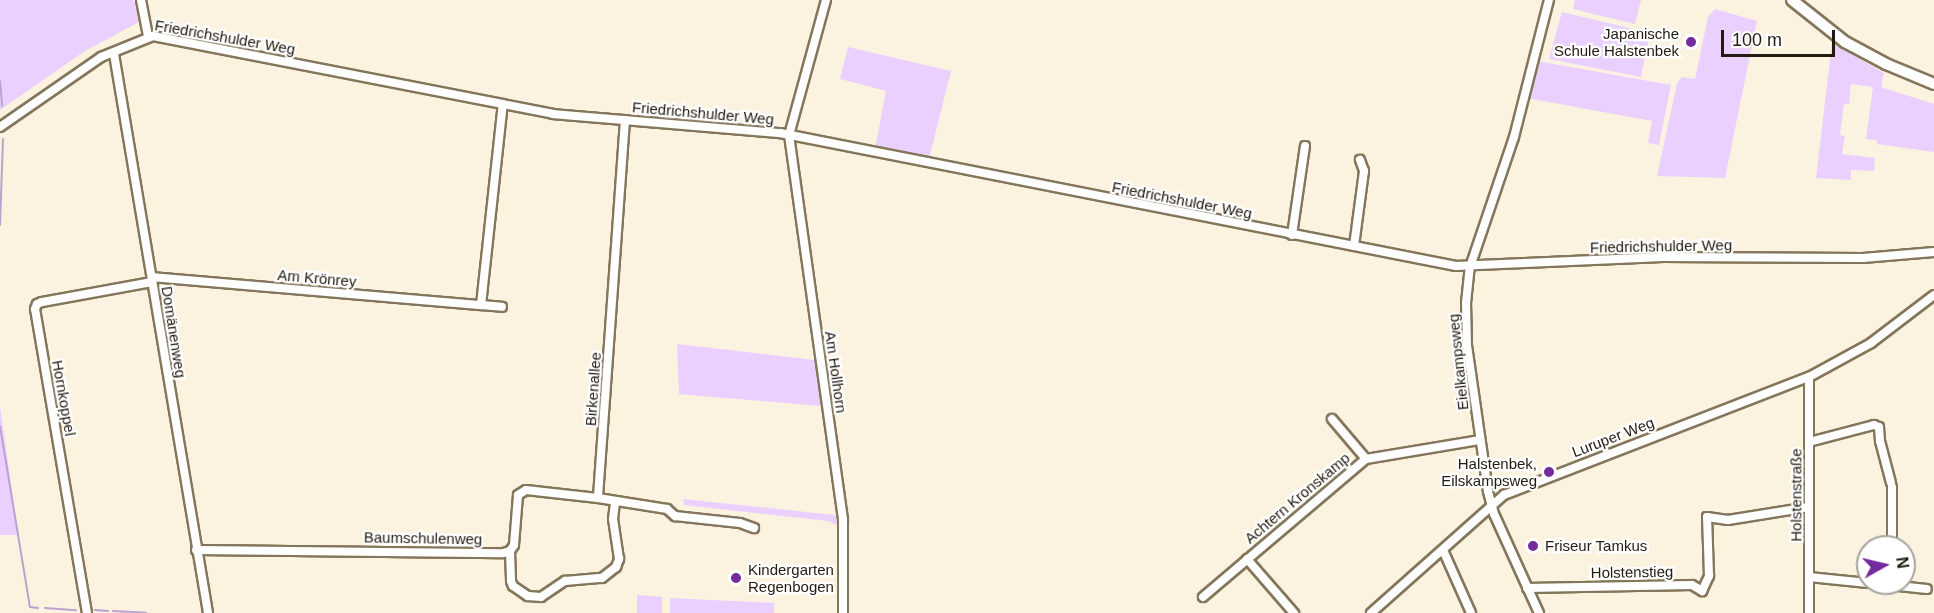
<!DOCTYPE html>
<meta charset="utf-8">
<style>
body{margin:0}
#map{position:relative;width:1934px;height:613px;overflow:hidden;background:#fcf2e0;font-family:Helvetica,sans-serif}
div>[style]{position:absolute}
.green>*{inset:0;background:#ead0ff}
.stream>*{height:2px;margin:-1px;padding:0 1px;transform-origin:1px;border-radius:1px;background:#bba2cf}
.roads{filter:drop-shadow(2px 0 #84765a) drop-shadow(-2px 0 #84765a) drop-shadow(0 2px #84765a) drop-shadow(0 -2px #84765a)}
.minor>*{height:8px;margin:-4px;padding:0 4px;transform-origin:4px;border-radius:4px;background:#fff}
.major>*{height:10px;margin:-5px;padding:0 5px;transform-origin:5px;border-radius:5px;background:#fff}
.dots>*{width:16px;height:16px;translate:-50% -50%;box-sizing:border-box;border:3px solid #fff;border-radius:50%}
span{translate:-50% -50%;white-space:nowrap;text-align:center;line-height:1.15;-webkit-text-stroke:4.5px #fff;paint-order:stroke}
.poi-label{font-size:15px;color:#211b10}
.right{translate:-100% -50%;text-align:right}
.left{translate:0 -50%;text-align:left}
.street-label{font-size:15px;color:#211b10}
.north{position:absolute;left:1856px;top:535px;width:60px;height:60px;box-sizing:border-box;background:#fff;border:2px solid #a6a49f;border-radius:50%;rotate:82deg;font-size:16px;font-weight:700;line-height:24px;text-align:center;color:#211b10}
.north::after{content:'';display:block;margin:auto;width:21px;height:27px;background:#742b9e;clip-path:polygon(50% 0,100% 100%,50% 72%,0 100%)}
.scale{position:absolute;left:1721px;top:30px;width:114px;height:27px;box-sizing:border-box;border:3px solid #211b10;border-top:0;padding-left:8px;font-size:18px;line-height:21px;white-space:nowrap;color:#211b10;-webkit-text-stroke:4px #fff;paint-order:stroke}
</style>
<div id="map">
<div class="green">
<i style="clip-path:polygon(0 0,134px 0,139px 22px,85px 51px,0 110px)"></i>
<i style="clip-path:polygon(1575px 0,1641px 0,1635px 24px,1573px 9px)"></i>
<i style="clip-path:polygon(1715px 9px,1757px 21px,1725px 178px,1657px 176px,1677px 83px,1682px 77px,1695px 79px,1708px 17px)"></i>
<i style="clip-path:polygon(1562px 12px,1650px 33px,1641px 77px,1549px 59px)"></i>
<i style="clip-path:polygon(1832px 43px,1884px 73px,1881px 87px,1934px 104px,1934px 152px,1877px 144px,1877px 140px,1866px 139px,1873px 87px,1851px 84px,1849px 104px,1844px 104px,1840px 135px,1845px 136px,1842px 154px,1875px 158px,1874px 171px,1851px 170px,1851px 180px,1816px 178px)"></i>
<i style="clip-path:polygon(848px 47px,951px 71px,929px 159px,875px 149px,886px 91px,840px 79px)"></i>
<i style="clip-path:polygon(1537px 61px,1671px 85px,1659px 145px,1648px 143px,1652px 121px,1527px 98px)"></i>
<i style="clip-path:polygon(677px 344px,815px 360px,822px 406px,679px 394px)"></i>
<i style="clip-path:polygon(0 406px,18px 535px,0 535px)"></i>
<i style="clip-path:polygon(683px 499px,835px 515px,839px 526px,828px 521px,684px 505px)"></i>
<i style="clip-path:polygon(637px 595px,662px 597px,662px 613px,637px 613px)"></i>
<i style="clip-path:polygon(670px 598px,774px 603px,774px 613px,670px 613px)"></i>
</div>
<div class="stream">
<i style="left:0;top:81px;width:25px;rotate:85deg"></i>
<i style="left:0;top:225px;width:86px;rotate:-88deg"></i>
<i style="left:0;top:426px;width:183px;rotate:80.6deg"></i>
<i style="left:30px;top:607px;width:8px;rotate:7deg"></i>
<i style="left:45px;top:608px;width:31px;rotate:4deg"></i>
<i style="left:95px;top:610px;width:13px;rotate:4deg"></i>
<i style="left:113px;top:611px;width:33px;rotate:3deg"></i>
</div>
<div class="roads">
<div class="minor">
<i style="left:141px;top:0;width:37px;rotate:79deg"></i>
<i style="left:826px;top:0;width:140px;rotate:105.3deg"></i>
<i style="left:789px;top:135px;width:389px;rotate:82deg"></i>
<i style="left:843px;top:520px;width:93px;rotate:90deg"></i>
<i style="left:114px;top:54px;width:567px;rotate:80.45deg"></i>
<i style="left:625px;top:120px;width:379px;rotate:94.1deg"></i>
<i style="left:598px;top:498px;width:70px;rotate:9.1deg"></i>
<i style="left:667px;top:509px;width:11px;rotate:41deg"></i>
<i style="left:675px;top:516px;width:65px;rotate:6.1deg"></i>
<i style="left:740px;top:523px;width:15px;rotate:20deg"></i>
<i style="left:0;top:127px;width:123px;rotate:-34.7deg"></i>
<i style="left:101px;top:57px;width:56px;rotate:-22deg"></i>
<i style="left:153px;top:36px;width:408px;rotate:11deg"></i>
<i style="left:553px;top:114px;width:228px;rotate:4.8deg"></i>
<i style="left:780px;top:133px;width:689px;rotate:11.13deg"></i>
<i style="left:1456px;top:266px;width:207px;rotate:-2.5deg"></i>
<i style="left:1663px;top:257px;width:200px;rotate:0.3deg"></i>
<i style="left:1863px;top:258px;width:71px;rotate:-4.8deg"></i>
<i style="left:1292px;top:235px;width:90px;rotate:-81.7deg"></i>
<i style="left:1354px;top:246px;width:76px;rotate:-82.4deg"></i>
<i style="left:1364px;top:171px;width:12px;rotate:-110deg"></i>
<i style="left:152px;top:277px;width:330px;rotate:4.9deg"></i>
<i style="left:481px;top:305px;width:202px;rotate:-83.8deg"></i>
<i style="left:481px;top:305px;width:21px;rotate:5deg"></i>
<i style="left:1332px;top:419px;width:52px;rotate:49.6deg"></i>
<i style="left:1809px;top:442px;width:67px;rotate:-14.7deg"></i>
<i style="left:1874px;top:425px;width:5px;rotate:22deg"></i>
<i style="left:1879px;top:427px;width:14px;rotate:86deg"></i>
<i style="left:1880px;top:441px;width:43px;rotate:75.3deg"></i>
<i style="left:1892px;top:487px;width:60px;rotate:90deg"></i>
<i style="left:196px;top:550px;width:307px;rotate:0.6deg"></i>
<i style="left:503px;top:553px;width:7px;rotate:-16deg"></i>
<i style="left:510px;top:551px;width:7px;rotate:-56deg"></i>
<i style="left:514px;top:545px;width:50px;rotate:-85.4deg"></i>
<i style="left:518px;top:495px;width:9px;rotate:-32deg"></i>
<i style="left:526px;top:490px;width:72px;rotate:6.3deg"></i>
<i style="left:1443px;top:550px;width:69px;rotate:66deg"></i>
<i style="left:510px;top:551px;width:30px;rotate:88deg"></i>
<i style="left:511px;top:581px;width:5px;rotate:68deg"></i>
<i style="left:513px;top:586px;width:18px;rotate:34deg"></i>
<i style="left:528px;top:596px;width:13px;rotate:4deg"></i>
<i style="left:541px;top:597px;width:29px;rotate:-34deg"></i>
<i style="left:565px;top:581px;width:37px;rotate:-5deg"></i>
<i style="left:602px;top:578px;width:18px;rotate:-38deg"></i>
<i style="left:616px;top:567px;width:9px;rotate:-69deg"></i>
<i style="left:619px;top:559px;width:40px;rotate:-98.5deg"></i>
<i style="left:613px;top:519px;width:17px;rotate:-83deg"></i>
<i style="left:1247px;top:559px;width:72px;rotate:49deg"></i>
<i style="left:1809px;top:577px;width:59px;rotate:5.8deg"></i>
<i style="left:1871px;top:583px;width:56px;rotate:6.1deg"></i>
<i style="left:1527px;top:588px;width:165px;rotate:-1deg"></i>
<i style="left:1692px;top:585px;width:12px;rotate:31deg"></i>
<i style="left:1702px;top:591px;width:17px;rotate:-65deg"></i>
<i style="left:1709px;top:576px;width:59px;rotate:-91.9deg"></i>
<i style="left:1707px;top:517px;width:21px;rotate:8deg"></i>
<i style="left:1728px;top:520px;width:82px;rotate:-9.1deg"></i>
<i style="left:1203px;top:597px;width:214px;rotate:-40.3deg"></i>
<i style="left:1366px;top:459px;width:116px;rotate:-9.5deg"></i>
<i style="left:87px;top:613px;width:308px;rotate:-99.7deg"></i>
<i style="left:35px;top:309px;width:5px;rotate:-68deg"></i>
<i style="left:37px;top:304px;width:5px;rotate:-22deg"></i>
<i style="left:42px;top:302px;width:112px;rotate:-10.3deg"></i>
<i style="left:1371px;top:613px;width:178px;rotate:-41.6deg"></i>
<i style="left:1504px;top:495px;width:327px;rotate:-21.2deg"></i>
<i style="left:1809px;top:377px;width:71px;rotate:-28.7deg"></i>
<i style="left:1871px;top:343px;width:79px;rotate:-37.3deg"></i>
<i style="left:1539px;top:613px;width:109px;rotate:-114.4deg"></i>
<i style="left:1494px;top:514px;width:24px;rotate:-105deg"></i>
<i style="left:1488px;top:491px;width:147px;rotate:-98.2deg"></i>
<i style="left:1467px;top:346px;width:43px;rotate:-91.3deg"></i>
<i style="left:1466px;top:303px;width:36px;rotate:-84deg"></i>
<i style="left:1470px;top:267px;width:137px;rotate:-71.3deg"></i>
<i style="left:1514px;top:137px;width:141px;rotate:-75.7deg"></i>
<i style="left:1809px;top:613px;width:236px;rotate:-90deg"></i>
</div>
<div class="major">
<i style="left:1792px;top:0;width:68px;rotate:38.4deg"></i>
<i style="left:1845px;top:42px;width:47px;rotate:28.2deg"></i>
<i style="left:1886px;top:64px;width:52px;rotate:22.6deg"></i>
</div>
</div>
<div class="dots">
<i style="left:1691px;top:42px;background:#742b9e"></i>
<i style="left:1549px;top:472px;background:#742b9e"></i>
<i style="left:1533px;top:546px;background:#742b9e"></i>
<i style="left:736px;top:578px;background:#742b9e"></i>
</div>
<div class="poi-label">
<span class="right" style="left:1679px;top:42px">Japanische<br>Schule Halstenbek</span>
<span class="right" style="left:1537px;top:472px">Halstenbek,<br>Eilskampsweg</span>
<span class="left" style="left:1545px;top:546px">Friseur Tamkus</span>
<span class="left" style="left:748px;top:578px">Kindergarten<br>Regenbogen</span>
</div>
<div class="street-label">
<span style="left:225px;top:37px;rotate:10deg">Friedrichshulder Weg</span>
<span style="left:703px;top:113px;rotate:5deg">Friedrichshulder Weg</span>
<span style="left:1182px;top:200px;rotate:11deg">Friedrichshulder Weg</span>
<span style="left:1661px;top:246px;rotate:-1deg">Friedrichshulder Weg</span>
<span style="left:317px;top:278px;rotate:5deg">Am Krönrey</span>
<span style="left:174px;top:332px;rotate:81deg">Domänenweg</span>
<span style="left:1458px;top:362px;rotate:-96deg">Eielkampsweg</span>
<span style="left:836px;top:372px;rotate:82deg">Am Hollhorn</span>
<span style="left:593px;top:389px;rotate:-86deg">Birkenallee</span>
<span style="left:64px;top:398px;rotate:80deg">Hornkoppel</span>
<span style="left:1613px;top:437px;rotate:-21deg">Luruper Weg</span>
<span style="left:1796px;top:495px;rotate:-90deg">Holstenstraße</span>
<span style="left:1297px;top:498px;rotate:-40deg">Achtern Kronskamp</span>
<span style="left:423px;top:538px;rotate:1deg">Baumschulenweg</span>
<span style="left:1632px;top:572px;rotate:-1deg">Holstenstieg</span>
</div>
<div class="north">N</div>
<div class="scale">100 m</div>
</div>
